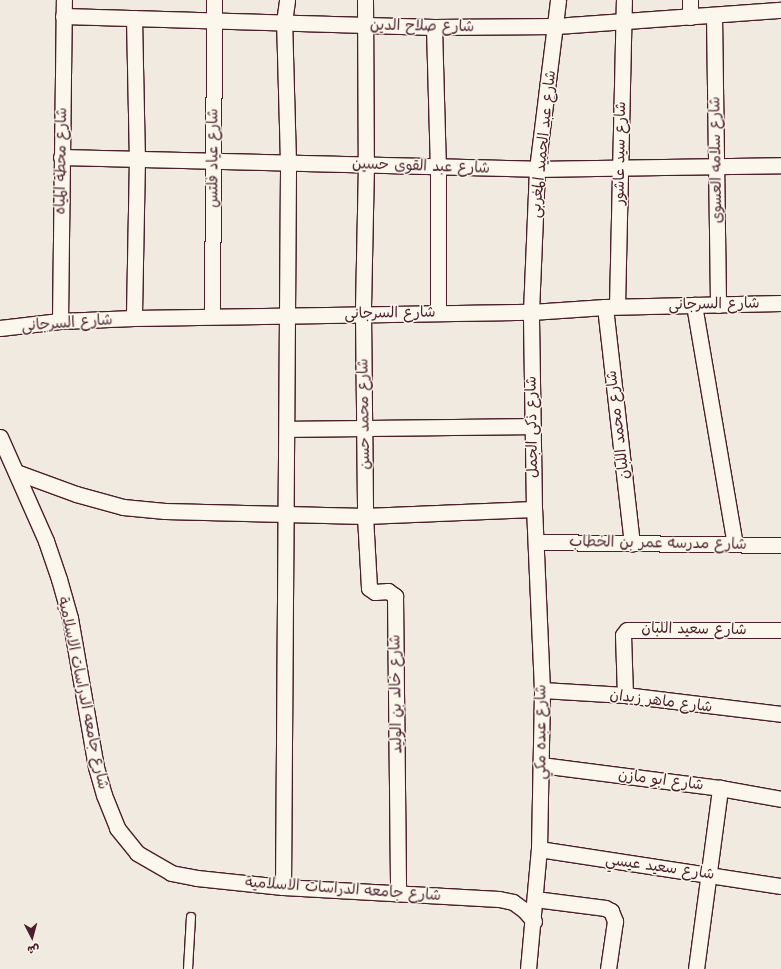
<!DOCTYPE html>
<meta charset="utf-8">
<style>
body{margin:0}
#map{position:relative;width:781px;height:969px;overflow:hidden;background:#f0eae0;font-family:"Shantell Sans","Playpen Sans Arabic",sans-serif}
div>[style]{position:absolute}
.roads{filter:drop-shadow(1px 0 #4a1f2b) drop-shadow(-1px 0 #4a1f2b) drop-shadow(0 1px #4a1f2b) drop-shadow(0 -1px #4a1f2b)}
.service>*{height:8px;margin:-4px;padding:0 4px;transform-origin:4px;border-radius:4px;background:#fbf7ec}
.minor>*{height:15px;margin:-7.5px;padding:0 7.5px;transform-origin:7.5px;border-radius:7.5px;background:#fbf7ec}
span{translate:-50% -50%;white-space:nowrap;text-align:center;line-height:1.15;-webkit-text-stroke:3px #fbf7ec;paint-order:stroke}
.street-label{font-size:15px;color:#4a1f2b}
.north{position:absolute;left:12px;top:917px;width:40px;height:40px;-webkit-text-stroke:3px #fbf7ec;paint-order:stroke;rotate:174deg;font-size:11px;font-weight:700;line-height:16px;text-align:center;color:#4a1f2b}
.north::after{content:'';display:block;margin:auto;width:14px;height:18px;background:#4a1f2b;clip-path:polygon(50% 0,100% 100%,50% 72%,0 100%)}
</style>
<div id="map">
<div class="roads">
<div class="service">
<i style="left:188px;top:969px;width:52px;rotate:-86.7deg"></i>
</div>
<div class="minor">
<i style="left:365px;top:0;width:164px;rotate:89.7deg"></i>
<i style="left:366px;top:164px;width:149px;rotate:91.2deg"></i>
<i style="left:363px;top:313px;width:203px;rotate:89.4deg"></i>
<i style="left:365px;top:516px;width:72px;rotate:86.8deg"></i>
<i style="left:369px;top:588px;width:7px;rotate:34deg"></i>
<i style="left:375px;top:592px;width:13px;rotate:-4deg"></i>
<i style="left:388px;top:591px;width:9px;rotate:36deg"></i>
<i style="left:395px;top:596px;width:297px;rotate:89.4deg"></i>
<i style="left:714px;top:15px;width:290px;rotate:89.2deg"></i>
<i style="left:63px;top:16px;width:371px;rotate:1.7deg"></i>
<i style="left:434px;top:27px;width:122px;rotate:-0.5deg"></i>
<i style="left:556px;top:26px;width:226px;rotate:-4.1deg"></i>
<i style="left:690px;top:17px;width:17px;rotate:-90deg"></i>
<i style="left:134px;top:18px;width:140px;rotate:88.8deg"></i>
<i style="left:137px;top:158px;width:160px;rotate:91.1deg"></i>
<i style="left:434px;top:27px;width:139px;rotate:88.4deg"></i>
<i style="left:438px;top:166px;width:146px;rotate:90deg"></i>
<i style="left:61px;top:157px;width:476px;rotate:1.4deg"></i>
<i style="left:537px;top:169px;width:244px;rotate:-0.9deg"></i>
<i style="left:694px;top:305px;width:242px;rotate:80.3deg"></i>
<i style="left:617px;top:306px;width:306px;rotate:-88.7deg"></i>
<i style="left:605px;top:307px;width:238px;rotate:83.5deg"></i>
<i style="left:212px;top:316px;width:316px;rotate:-89.6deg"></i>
<i style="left:60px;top:321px;width:321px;rotate:-89.3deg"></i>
<i style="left:0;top:328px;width:60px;rotate:-6.7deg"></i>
<i style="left:60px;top:321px;width:74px;rotate:-2.3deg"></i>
<i style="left:134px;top:318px;width:397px;rotate:-0.9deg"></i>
<i style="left:531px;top:312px;width:74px;rotate:-3.9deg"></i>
<i style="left:605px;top:307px;width:176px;rotate:-1.3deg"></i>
<i style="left:287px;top:429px;width:245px;rotate:-0.7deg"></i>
<i style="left:0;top:437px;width:114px;rotate:66.1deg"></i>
<i style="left:46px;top:541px;width:40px;rotate:71.1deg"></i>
<i style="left:59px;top:579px;width:41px;rotate:74.2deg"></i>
<i style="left:70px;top:618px;width:151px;rotate:80.1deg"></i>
<i style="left:96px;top:767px;width:29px;rotate:74deg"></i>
<i style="left:104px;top:795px;width:35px;rotate:68deg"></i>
<i style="left:117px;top:828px;width:32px;rotate:51deg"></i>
<i style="left:137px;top:853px;width:39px;rotate:30deg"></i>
<i style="left:171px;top:873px;width:26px;rotate:11deg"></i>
<i style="left:197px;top:878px;width:86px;rotate:6deg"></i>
<i style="left:283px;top:887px;width:216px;rotate:3.2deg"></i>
<i style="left:499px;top:899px;width:14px;rotate:12deg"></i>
<i style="left:513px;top:902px;width:14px;rotate:36deg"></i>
<i style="left:524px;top:910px;width:15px;rotate:48deg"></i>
<i style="left:16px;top:472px;width:64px;rotate:20.1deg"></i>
<i style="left:76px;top:494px;width:49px;rotate:15.5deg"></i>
<i style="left:123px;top:507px;width:42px;rotate:5.4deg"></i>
<i style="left:165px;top:511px;width:200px;rotate:1.4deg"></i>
<i style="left:365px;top:516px;width:169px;rotate:-2.4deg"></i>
<i style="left:536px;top:542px;width:245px;rotate:0.7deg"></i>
<i style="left:542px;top:690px;width:83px;rotate:3.4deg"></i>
<i style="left:625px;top:695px;width:157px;rotate:6.9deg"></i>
<i style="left:625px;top:695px;width:60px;rotate:-91.9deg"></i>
<i style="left:623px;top:635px;width:6px;rotate:-51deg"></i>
<i style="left:627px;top:630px;width:154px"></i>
<i style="left:541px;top:765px;width:180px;rotate:7.3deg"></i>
<i style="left:720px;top:788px;width:62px;rotate:10.2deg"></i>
<i style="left:539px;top:849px;width:245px;rotate:8.7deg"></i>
<i style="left:283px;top:887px;width:725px;rotate:-89.6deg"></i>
<i style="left:288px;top:162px;width:140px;rotate:-91.6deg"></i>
<i style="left:284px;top:22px;width:22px;rotate:-82deg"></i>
<i style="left:535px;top:899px;width:71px;rotate:7.3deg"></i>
<i style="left:605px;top:908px;width:7px;rotate:27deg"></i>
<i style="left:611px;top:911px;width:11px;rotate:68deg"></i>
<i style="left:615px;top:921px;width:49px;rotate:98.3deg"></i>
<i style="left:528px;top:969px;width:121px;rotate:-84.8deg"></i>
<i style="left:539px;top:849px;width:159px;rotate:-88.9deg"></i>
<i style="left:542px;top:690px;width:181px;rotate:-92.5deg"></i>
<i style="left:534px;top:509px;width:197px;rotate:-90.9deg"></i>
<i style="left:531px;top:312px;width:143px;rotate:-87.6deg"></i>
<i style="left:537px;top:169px;width:170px;rotate:-82.9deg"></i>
<i style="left:696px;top:969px;width:183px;rotate:-82.4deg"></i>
</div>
</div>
<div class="street-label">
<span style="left:422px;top:26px;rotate:1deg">شارع صلاح الدين</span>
<span style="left:543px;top:144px;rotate:-84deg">شارع عبد الحميد المغربى</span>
<span style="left:620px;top:153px;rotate:-89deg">شارع سيد عاشور</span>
<span style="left:213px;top:158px;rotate:-90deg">شارع عياد فلتس</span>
<span style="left:716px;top:160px;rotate:-91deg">شارع سلامه العسوى</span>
<span style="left:61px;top:161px;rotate:-89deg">شارع محطة المياه</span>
<span style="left:421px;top:166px;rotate:2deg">شارع عبد القوى حسين</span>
<span style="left:714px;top:304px;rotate:-1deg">شارع السرجانى</span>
<span style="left:390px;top:313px;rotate:-1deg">شارع السرجانى</span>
<span style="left:67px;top:323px;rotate:-4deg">شارع السرجانى</span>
<span style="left:364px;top:414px;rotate:-91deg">شارع محمد حسن</span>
<span style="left:618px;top:425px;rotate:-97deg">شارع محمد اللبان</span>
<span style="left:532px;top:427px;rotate:-91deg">شارع ذكى الجمل</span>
<span style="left:658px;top:543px;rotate:1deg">شارع مدرسه عمر بن الخطاب</span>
<span style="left:694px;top:629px;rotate:1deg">شارع سعيد اللبان</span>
<span style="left:83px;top:693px;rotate:78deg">شارع جامعه الدراسات الاسلامية</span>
<span style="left:396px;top:694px;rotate:-91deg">شارع خالد بن الوليد</span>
<span style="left:661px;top:701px;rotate:7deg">شارع ماهر زيدان</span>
<span style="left:541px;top:732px;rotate:-90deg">شارع عبده مكي</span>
<span style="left:661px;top:780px;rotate:7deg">شارع ابو مازن</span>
<span style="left:660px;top:867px;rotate:8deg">شارع سعيد عيسي</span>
<span style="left:343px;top:889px;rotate:4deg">شارع جامعه الدراسات الاسلامية</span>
</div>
<div class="north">ش</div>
</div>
